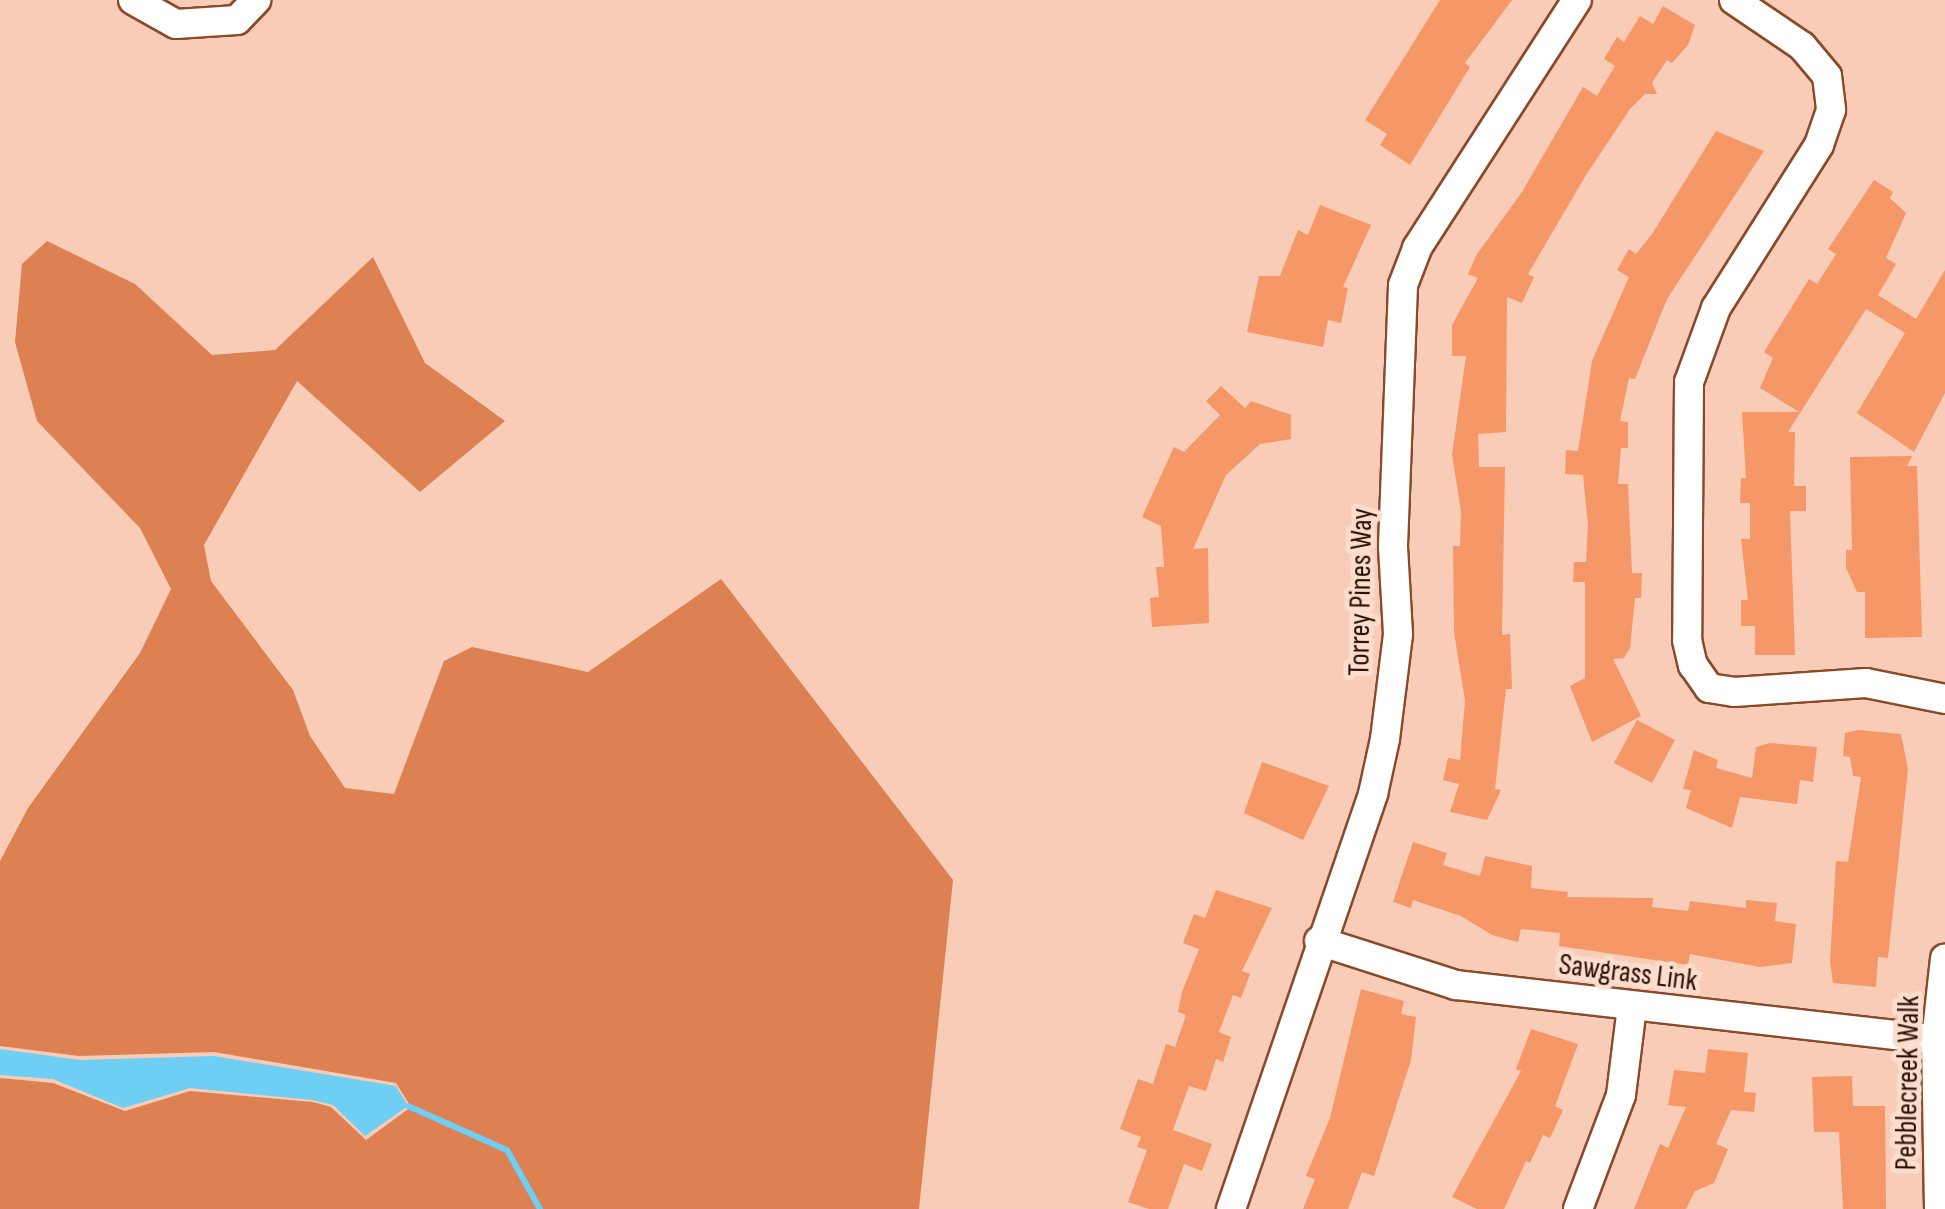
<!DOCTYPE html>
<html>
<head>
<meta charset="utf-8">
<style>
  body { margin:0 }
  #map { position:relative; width:1945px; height:1209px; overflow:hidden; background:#f8ccb7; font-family:"Sofia Sans Condensed",sans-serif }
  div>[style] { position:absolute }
  .forest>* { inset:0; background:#de8152 }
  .water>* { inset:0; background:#6ecef4 }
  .stream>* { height:6px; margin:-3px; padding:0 3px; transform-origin:3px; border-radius:3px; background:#6ecef4 }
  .building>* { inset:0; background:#f69767 }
  .roads { filter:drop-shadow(2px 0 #8a4a2a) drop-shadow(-2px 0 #8a4a2a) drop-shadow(0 2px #8a4a2a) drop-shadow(0 -2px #8a4a2a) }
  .street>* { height:28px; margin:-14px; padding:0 14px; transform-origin:14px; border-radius:14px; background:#fff }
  span { translate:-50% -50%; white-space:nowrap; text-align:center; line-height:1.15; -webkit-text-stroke:10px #fbddce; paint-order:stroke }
  .street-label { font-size:30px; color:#2a1004 }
</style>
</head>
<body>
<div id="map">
  <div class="forest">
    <div style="clip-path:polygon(47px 241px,135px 284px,212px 355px,275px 350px,373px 257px,425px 363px,505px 421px,420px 492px,297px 381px,204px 545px,211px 581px,293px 690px,310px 736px,345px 788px,394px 794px,444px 661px,472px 647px,588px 672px,721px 579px,953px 880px,919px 1209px,0 1209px,0 1078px,53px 1083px,125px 1111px,190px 1091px,313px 1102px,331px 1107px,366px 1140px,411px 1107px,396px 1083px,214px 1052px,79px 1056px,0 1046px,0 861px,28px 808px,140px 653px,171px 589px,140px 528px,37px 421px,15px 342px,22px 264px)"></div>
  </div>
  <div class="water">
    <div style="clip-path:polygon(0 1049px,80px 1060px,214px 1056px,396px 1086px,408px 1106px,365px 1136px,333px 1105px,312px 1100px,190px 1088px,123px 1108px,53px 1079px,0 1075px)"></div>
  </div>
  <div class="stream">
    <div style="left:408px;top:1106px;width:108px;rotate:24deg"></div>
    <div style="left:507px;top:1150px;width:68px;rotate:60.8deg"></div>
  </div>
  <div class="building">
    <div style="clip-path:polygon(1440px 0,1512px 0,1465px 63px,1470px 67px,1410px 165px,1380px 145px,1387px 134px,1365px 120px)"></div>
    <div style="clip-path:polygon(1663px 6px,1695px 25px,1688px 45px,1672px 63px,1667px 60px,1652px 83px,1657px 94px,1645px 94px,1630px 109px,1586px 175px,1528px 274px,1534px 277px,1522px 303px,1507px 297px,1506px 432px,1478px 434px,1479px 467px,1505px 467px,1502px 635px,1510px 634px,1512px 689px,1506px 689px,1495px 789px,1501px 790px,1487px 820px,1450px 812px,1459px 784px,1443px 780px,1448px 758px,1460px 760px,1465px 701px,1454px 632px,1453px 546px,1460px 546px,1461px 511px,1452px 455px,1466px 356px,1452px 356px,1452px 325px,1478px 278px,1468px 274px,1477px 254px,1522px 192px,1583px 87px,1597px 96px,1615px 66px,1604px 59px,1617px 37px,1624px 42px,1640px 16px,1653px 24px)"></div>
    <div style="clip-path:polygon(1716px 131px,1764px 151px,1667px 299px,1635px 379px,1629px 378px,1620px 421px,1628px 422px,1628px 448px,1621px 448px,1618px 484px,1628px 484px,1632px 573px,1642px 573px,1641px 598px,1635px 598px,1630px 648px,1624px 658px,1613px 659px,1641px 716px,1592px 742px,1570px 686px,1585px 678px,1585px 582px,1573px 582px,1574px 562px,1586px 562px,1588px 525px,1583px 475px,1565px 474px,1566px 450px,1578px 451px,1592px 361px,1629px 277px,1617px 270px,1629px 249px,1636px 254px,1652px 234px)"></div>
    <div style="clip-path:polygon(1874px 180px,1893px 192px,1890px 198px,1906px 213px,1886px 258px,1896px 264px,1878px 295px,1916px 319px,1945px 270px,1945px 393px,1914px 452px,1857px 413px,1905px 333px,1866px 309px,1788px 432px,1795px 432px,1794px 486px,1806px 486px,1806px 511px,1790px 511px,1795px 655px,1755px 655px,1755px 626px,1741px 626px,1741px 600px,1748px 600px,1741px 539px,1750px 539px,1750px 503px,1740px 503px,1741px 478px,1746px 478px,1742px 412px,1799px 412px,1760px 388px,1773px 358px,1764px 352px,1809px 279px,1817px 284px,1836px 254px,1828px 249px)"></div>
    <div style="clip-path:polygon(1320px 205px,1371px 225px,1343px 287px,1348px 288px,1341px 323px,1328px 320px,1323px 347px,1247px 332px,1259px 276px,1280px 276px,1298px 230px,1308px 235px)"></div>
    <div style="clip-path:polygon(1221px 386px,1245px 408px,1251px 401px,1291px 415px,1291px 439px,1260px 444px,1226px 475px,1193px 549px,1208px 548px,1209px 623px,1152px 627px,1150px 598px,1159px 597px,1156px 567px,1164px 567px,1161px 526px,1142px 517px,1174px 447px,1184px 452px,1220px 415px,1206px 401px)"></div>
    <div style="clip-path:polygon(1912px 456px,1907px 466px,1917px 466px,1922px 637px,1865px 638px,1865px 592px,1857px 592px,1846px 568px,1846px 550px,1852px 550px,1850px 457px)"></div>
    <div style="clip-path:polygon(1637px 720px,1675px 740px,1652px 783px,1614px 763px)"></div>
    <div style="clip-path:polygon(1858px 730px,1901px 734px,1908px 769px,1888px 958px,1878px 957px,1876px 987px,1833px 983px,1830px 961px,1836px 861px,1848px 862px,1861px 777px,1853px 776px,1850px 757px,1843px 756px,1845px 733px)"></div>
    <div style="clip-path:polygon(1770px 743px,1817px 747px,1813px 782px,1800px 780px,1797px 804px,1740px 797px,1732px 828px,1686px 808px,1691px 790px,1683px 789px,1694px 750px,1718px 760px,1716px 768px,1752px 778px,1756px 747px)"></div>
    <div style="clip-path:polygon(1262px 762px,1329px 786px,1303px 840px,1244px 813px)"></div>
    <div style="clip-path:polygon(1413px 842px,1447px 853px,1443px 865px,1480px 876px,1485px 856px,1532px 866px,1531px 888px,1568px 892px,1567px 897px,1653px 898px,1652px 907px,1688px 911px,1690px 901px,1746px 908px,1746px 900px,1777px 903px,1775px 921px,1796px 924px,1792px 963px,1760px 967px,1690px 954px,1688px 965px,1559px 946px,1560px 933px,1521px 929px,1518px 942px,1492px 935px,1461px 916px,1413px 900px,1411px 908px,1393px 902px)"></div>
    <div style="clip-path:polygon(1216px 890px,1272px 908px,1242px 971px,1250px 974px,1241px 998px,1233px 995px,1219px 1032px,1231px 1037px,1223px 1062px,1216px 1059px,1206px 1091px,1189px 1086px,1173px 1130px,1212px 1144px,1202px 1171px,1184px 1164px,1168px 1209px,1149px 1209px,1128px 1202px,1147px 1150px,1137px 1147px,1141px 1137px,1120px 1129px,1138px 1079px,1153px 1084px,1166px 1044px,1175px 1047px,1186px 1015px,1178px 1012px,1182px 992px,1199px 949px,1183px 943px,1194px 914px,1205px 918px)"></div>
    <div style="clip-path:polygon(1361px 989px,1404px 1001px,1401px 1014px,1416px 1017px,1411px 1060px,1374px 1176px,1362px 1172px,1348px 1209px,1303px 1209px,1315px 1179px,1306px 1176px,1330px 1118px)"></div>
    <div style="clip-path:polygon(1531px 1029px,1578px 1044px,1555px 1106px,1563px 1110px,1550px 1138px,1543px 1135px,1530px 1163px,1526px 1161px,1504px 1209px,1477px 1209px,1452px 1197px,1521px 1071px,1516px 1069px)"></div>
    <div style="clip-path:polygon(1708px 1049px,1748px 1053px,1744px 1092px,1756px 1093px,1754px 1112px,1731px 1110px,1716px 1144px,1728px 1149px,1714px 1183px,1695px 1191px,1686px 1209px,1634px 1209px,1660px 1144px,1668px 1148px,1686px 1107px,1668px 1105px,1674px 1070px,1705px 1073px)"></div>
    <div style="clip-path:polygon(1852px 1076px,1853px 1106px,1885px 1106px,1886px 1209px,1843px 1209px,1839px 1132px,1814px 1132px,1812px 1077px)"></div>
  </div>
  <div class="roads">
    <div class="street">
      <div style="left:133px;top:0;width:49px;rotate:29.2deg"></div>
      <div style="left:176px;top:24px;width:61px;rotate:-3.8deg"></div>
      <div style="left:237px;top:20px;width:28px;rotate:-46deg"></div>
      <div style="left:1734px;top:0;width:82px;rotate:34.1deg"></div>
      <div style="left:1802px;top:46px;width:39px;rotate:50deg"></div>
      <div style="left:1827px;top:76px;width:34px;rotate:83deg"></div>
      <div style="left:1831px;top:110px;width:37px;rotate:109deg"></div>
      <div style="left:1819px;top:145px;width:193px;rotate:122.3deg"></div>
      <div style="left:1716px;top:308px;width:79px;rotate:110deg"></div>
      <div style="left:1689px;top:382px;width:258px;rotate:90.4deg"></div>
      <div style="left:1687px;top:640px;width:26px;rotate:77deg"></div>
      <div style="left:1693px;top:665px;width:28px;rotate:55deg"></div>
      <div style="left:1709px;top:688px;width:25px;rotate:9deg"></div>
      <div style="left:1734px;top:692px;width:132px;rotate:-3.9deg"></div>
      <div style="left:1866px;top:683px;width:81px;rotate:11.4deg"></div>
      <div style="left:1319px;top:941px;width:144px;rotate:17.8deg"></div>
      <div style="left:1456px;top:985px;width:483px;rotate:6.5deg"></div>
      <div style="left:1231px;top:1209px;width:439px;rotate:-71.1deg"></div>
      <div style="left:1373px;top:794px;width:56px;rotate:-77.7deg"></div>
      <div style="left:1385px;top:739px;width:106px;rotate:-82.9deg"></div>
      <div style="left:1398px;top:634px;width:88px;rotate:-93.3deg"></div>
      <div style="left:1393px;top:546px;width:261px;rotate:-87.8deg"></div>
      <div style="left:1403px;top:285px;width:40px;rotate:-69deg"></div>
      <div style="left:1417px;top:248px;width:295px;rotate:-57.2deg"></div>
      <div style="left:1578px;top:1209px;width:122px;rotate:-69.3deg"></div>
      <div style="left:1621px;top:1095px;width:89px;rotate:-82.9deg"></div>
      <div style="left:1939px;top:1209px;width:169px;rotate:-91deg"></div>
      <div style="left:1936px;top:1040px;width:82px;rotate:-83.7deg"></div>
    </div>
  </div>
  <div class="street-label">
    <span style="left:1361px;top:592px;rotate:-89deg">Torrey Pines Way</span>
    <span style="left:1628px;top:973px;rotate:7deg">Sawgrass Link</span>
    <span style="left:1908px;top:1083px;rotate:-89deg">Pebblecreek Walk</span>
  </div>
</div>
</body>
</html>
